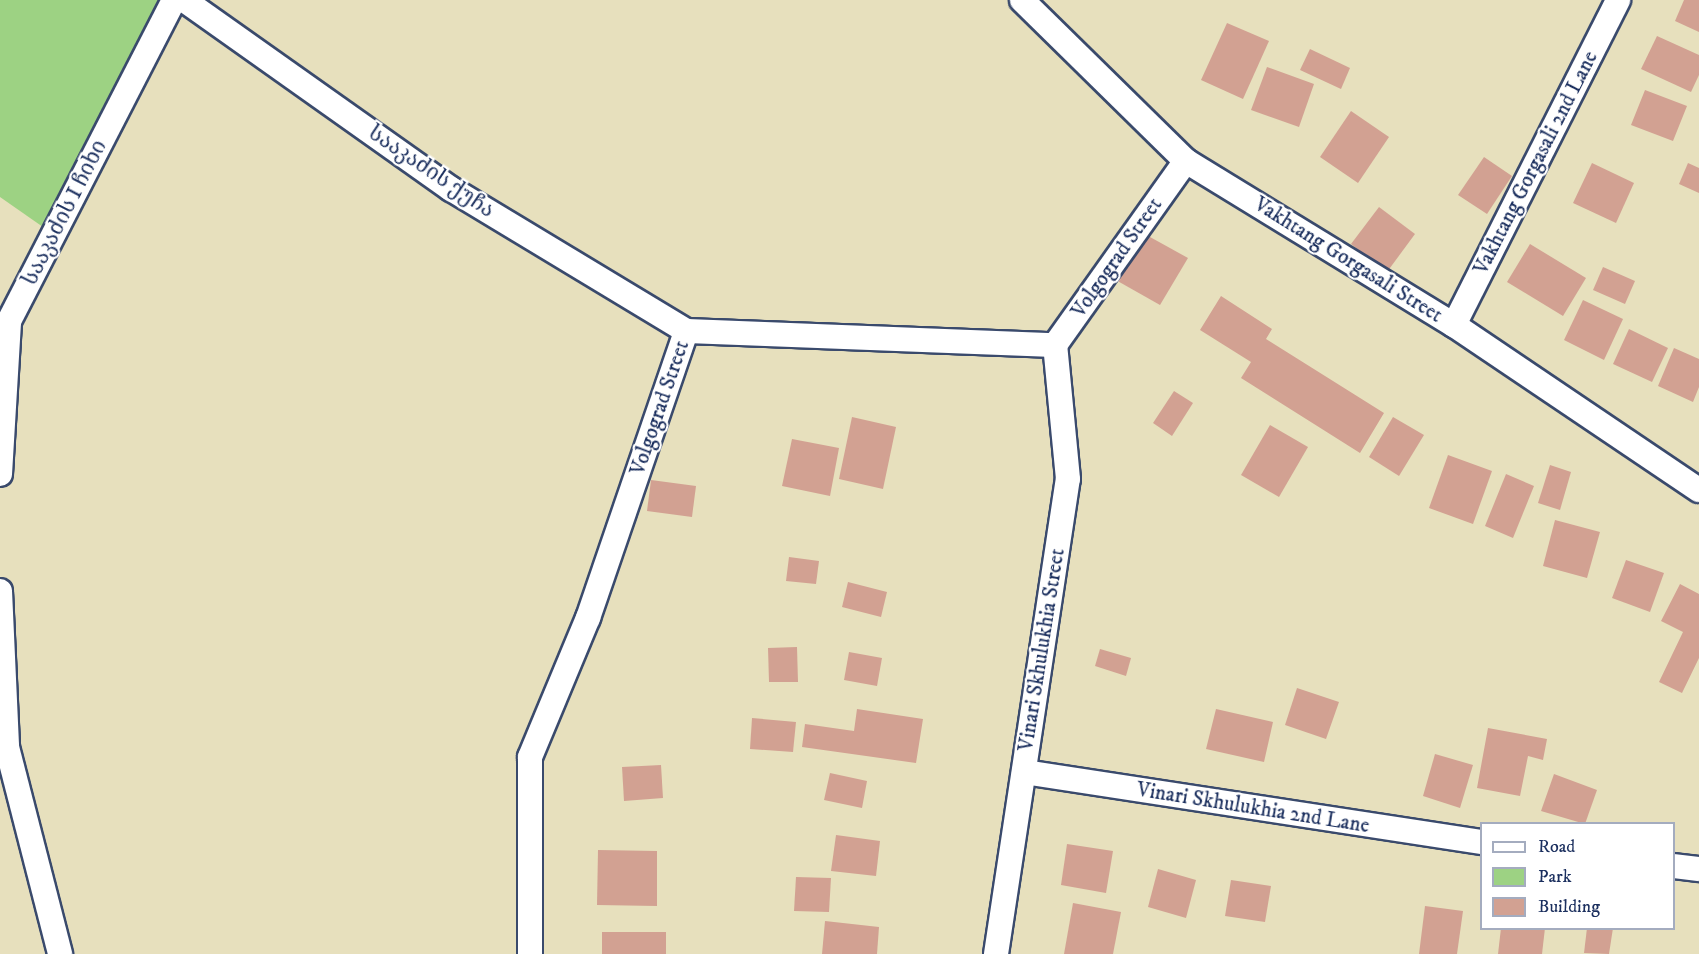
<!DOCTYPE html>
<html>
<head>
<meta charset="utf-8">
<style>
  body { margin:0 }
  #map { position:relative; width:1699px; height:954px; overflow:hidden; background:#e7e0bd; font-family:"IM FELL DW Pica","Noto Serif Georgian",serif }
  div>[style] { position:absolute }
  .green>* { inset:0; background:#9dd283 }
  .building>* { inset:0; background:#d2a192 }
  .roads { filter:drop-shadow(2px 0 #3a4a6c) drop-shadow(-2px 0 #3a4a6c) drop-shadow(0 2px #3a4a6c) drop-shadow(0 -2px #3a4a6c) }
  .street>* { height:24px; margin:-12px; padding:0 12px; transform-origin:12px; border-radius:12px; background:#fff }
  span { translate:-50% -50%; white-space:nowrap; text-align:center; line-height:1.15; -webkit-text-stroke:4.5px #fff; paint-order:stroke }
  .street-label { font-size:21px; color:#1b2f5e }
  .legend { position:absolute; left:1480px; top:822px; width:195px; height:108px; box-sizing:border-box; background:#fff; border:2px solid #a4acbf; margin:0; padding:8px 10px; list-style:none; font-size:18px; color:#1b2f5e }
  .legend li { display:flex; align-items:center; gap:12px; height:30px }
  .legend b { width:30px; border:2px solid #a4acbf }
</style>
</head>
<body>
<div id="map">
  <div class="green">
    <div style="clip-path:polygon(0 0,174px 0,53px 234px,0 197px)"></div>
  </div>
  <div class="building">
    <div style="clip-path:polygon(1684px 0,1699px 0,1699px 32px,1675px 21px)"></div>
    <div style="clip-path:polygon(1227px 23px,1269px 41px,1243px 99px,1201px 80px)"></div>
    <div style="clip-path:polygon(1657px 36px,1699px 55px,1699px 75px,1691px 92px,1641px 69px)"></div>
    <div style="clip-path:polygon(1310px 49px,1350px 68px,1341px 89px,1300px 70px)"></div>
    <div style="clip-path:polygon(1267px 67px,1314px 84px,1299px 127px,1251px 110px)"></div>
    <div style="clip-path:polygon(1645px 90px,1687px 106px,1673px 141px,1631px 125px)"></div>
    <div style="clip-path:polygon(1351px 111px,1389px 137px,1358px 183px,1320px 157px)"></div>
    <div style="clip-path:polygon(1484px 157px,1512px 176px,1487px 214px,1458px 195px)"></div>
    <div style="clip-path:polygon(1592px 163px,1634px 183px,1616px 223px,1573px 203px)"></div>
    <div style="clip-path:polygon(1688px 163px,1699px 168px,1699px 193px,1679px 184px)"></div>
    <div style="clip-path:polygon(1379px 207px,1415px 234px,1387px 272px,1351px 244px)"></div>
    <div style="clip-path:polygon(1141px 232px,1188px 258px,1160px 305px,1114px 279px)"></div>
    <div style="clip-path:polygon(1530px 244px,1586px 278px,1563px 316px,1507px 282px)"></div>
    <div style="clip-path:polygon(1603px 267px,1635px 281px,1625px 304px,1593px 290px)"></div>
    <div style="clip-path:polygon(1221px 296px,1272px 329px,1266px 339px,1384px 413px,1360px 453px,1241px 378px,1251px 362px,1200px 330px)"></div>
    <div style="clip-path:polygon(1583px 300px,1623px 319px,1604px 360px,1564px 340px)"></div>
    <div style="clip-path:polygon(1629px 329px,1668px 348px,1652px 382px,1613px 364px)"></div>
    <div style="clip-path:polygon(1674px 348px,1699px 359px,1699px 387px,1693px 402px,1658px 386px)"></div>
    <div style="clip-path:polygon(1174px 391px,1193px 403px,1172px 436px,1153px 423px)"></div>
    <div style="clip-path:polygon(852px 417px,896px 427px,883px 489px,839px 479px)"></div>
    <div style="clip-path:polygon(1393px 417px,1424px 435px,1399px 476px,1369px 457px)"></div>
    <div style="clip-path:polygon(1270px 425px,1308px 447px,1279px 497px,1241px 475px)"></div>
    <div style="clip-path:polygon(792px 439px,839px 448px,830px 496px,782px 486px)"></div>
    <div style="clip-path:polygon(1448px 455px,1492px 471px,1473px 524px,1429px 508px)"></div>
    <div style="clip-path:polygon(1550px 465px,1571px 472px,1560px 510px,1538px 503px)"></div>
    <div style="clip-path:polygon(1506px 474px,1534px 486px,1513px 538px,1485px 526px)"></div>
    <div style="clip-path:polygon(651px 480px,696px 486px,692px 517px,647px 511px)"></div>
    <div style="clip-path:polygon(1555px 520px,1600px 532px,1587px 578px,1543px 566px)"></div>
    <div style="clip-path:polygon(789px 557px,819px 561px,816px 584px,786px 581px)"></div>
    <div style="clip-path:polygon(1626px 560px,1664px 573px,1650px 612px,1612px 598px)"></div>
    <div style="clip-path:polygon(848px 582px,887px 592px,881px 617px,842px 607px)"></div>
    <div style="clip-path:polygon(1680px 584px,1699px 594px,1699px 658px,1682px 693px,1659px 682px,1683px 632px,1661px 621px)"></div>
    <div style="clip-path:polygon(797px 647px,798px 682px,769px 682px,768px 648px)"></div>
    <div style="clip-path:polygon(1100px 649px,1131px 658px,1126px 676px,1095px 666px)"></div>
    <div style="clip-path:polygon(849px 652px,882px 658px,877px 686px,844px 680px)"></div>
    <div style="clip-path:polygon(1297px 688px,1339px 702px,1326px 739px,1285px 725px)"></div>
    <div style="clip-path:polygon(857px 709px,923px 719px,916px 763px,802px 747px,805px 724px,854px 731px)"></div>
    <div style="clip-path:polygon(1216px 709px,1273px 722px,1264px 762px,1206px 749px)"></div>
    <div style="clip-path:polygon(752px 718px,796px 722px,793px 752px,750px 749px)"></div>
    <div style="clip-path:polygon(1488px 728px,1547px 739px,1543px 760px,1528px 756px,1520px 796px,1477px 788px)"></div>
    <div style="clip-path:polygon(1435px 754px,1473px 765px,1460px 808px,1423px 796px)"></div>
    <div style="clip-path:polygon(661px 765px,663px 798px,624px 801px,622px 767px)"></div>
    <div style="clip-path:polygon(830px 773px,867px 781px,862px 808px,824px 800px)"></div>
    <div style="clip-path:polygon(1554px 774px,1597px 790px,1585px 824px,1541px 811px)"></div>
    <div style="clip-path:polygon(836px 835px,880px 841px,876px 876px,831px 871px)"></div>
    <div style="clip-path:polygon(1067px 844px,1113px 851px,1106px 893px,1061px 885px)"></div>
    <div style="clip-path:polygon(598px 850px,657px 851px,657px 906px,597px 905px)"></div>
    <div style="clip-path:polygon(1158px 869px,1196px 880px,1186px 918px,1148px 907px)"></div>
    <div style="clip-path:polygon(796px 877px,831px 878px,829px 912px,794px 911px)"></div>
    <div style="clip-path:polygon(1231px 880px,1271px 886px,1265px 922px,1225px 916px)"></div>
    <div style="clip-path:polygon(1073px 903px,1121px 912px,1113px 954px,1064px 954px)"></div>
    <div style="clip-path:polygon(1425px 906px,1463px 911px,1457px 954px,1419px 954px)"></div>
    <div style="clip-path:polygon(825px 921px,879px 927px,877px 954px,822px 954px)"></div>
    <div style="clip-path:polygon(1501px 928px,1545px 928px,1542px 954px,1498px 954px)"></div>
    <div style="clip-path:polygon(1587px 928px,1613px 928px,1609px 954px,1584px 953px)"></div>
    <div style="clip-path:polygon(602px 932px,666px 932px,666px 954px,602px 954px)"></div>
  </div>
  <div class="roads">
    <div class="street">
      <div style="left:184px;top:0;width:327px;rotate:35.3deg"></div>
      <div style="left:451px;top:189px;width:275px;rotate:31.1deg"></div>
      <div style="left:1022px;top:0;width:230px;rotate:44.5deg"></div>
      <div style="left:1186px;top:161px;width:314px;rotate:31.5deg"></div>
      <div style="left:1454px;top:325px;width:295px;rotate:34deg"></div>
      <div style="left:1454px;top:325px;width:364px;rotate:-63.2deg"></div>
      <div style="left:0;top:474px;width:153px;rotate:-86.6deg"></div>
      <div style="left:9px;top:321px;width:361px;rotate:-62.8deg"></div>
      <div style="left:0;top:591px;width:156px;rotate:87.4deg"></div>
      <div style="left:7px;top:747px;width:214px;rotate:75.6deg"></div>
      <div style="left:1024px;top:772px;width:463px;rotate:8.7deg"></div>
      <div style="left:1674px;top:866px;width:25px;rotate:7deg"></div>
      <div style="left:530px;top:954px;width:197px;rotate:-90deg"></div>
      <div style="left:530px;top:757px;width:151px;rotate:-67.4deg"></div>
      <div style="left:588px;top:618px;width:303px;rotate:-71.1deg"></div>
      <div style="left:686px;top:331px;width:369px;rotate:2.2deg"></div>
      <div style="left:1055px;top:345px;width:226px;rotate:-54.6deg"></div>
      <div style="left:996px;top:954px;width:480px;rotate:-81.4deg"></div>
      <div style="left:1068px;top:479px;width:135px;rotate:-95.5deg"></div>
    </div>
  </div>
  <div class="street-label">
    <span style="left:1536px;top:163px;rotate:-63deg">Vakhtang Gorgasali 2nd Lane</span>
    <span style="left:431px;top:172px;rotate:34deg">სააკაძის ქუჩა</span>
    <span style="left:65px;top:213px;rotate:-63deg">სააკაძის I ჩიხი</span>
    <span style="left:1117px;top:258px;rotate:-55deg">Volgograd Street</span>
    <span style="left:1348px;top:260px;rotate:32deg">Vakhtang Gorgasali Street</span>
    <span style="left:660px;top:408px;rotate:-71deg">Volgograd Street</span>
    <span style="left:1042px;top:650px;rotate:-81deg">Vinari Skhulukhia Street</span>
    <span style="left:1253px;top:808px;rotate:9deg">Vinari Skhulukhia 2nd Lane</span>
  </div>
  <ul class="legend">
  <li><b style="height:8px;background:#fff"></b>Road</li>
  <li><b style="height:16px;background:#9dd283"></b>Park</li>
  <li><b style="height:16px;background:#d2a192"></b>Building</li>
  </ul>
</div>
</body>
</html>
